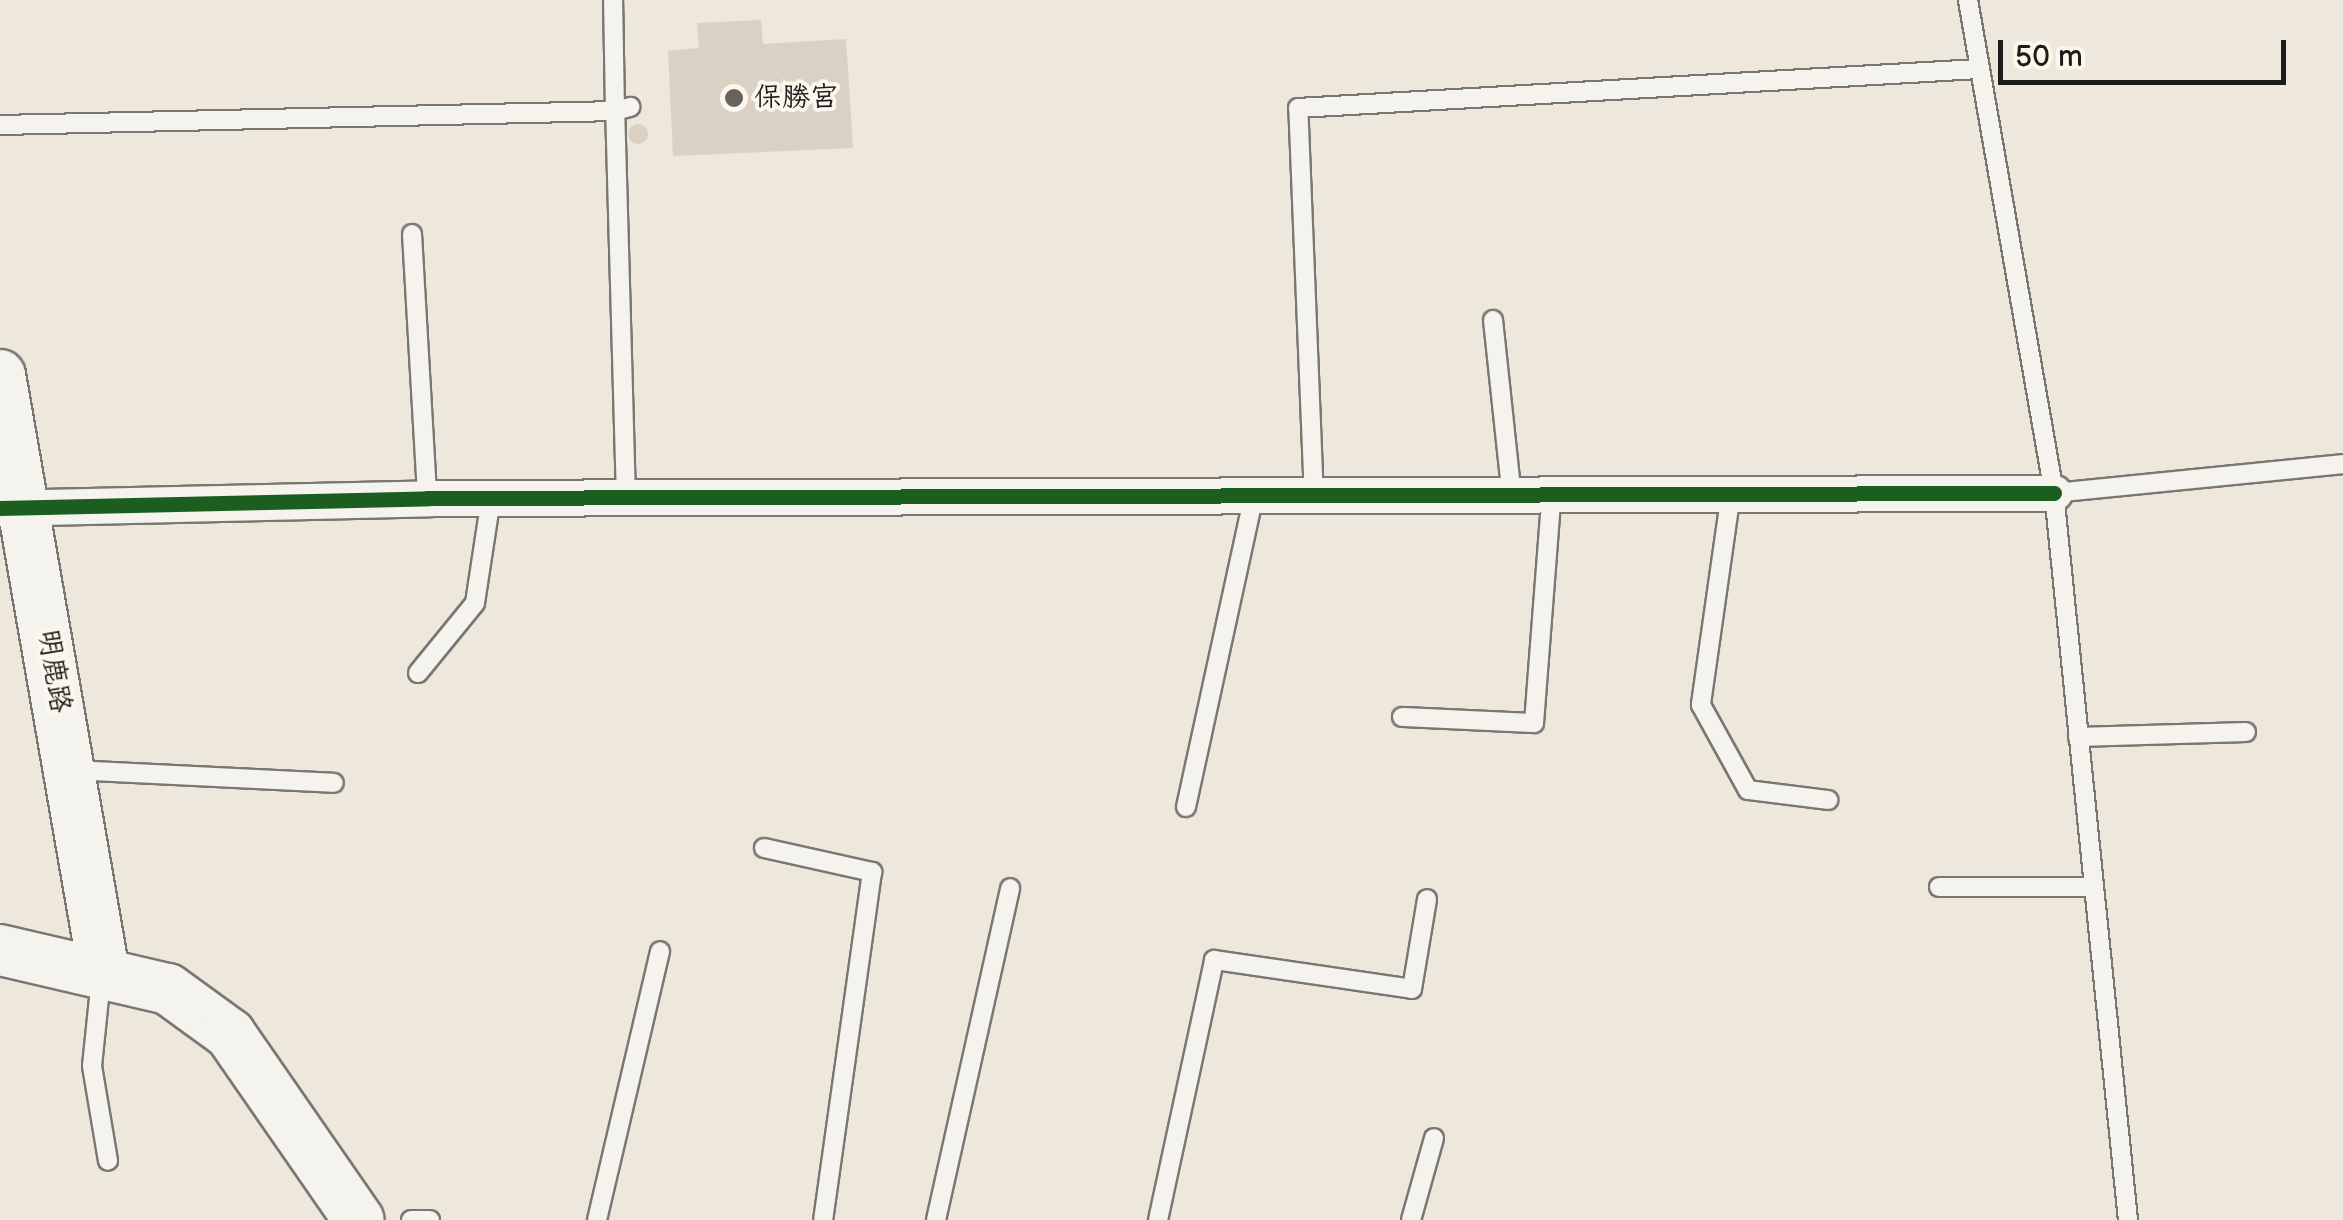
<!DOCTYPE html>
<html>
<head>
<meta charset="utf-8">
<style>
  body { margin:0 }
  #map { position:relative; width:2343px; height:1220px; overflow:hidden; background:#eee7dc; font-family:"Balsamiq Sans","LXGW WenKai TC",sans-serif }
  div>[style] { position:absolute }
  .building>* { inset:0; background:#dad0c4 }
  .round { border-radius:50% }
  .roads { filter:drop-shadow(2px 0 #7a7772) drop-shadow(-2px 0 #7a7772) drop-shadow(0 2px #7a7772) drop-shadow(0 -2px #7a7772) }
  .lane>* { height:18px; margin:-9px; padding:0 9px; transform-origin:9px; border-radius:9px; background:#f5f3ee }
  .street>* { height:35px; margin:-17.5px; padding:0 17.5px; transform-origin:17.5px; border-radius:17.5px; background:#f5f3ee }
  .secondary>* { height:50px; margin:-25px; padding:0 25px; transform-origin:25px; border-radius:25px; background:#f5f3ee }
  .cycleway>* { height:15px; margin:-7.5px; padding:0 7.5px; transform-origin:7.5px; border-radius:7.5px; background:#1b5e20 }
  .dots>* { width:28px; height:28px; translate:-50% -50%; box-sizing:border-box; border:5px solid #fbf7ec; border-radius:50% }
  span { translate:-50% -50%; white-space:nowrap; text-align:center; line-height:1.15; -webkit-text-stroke:8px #fbf7ec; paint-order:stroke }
  .poi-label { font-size:28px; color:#1c1c1c }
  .left { translate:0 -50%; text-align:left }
  .street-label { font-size:28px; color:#1c1c1c }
  .scale { position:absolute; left:1998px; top:40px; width:288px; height:45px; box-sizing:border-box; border:5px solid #1c1c1c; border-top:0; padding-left:12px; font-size:30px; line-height:35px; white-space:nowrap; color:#1c1c1c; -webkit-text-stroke:8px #fbf7ec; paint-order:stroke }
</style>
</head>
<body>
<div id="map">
  <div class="building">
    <div style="clip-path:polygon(761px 20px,763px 44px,846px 39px,853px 148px,673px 156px,668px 51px,699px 48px,697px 23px)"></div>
    <div class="round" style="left:628px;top:124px;width:20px;height:20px"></div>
  </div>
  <div class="roads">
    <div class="lane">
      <div style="left:1968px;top:0;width:500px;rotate:80.1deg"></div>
      <div style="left:2054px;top:493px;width:731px;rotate:84.19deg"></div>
      <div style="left:0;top:125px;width:615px;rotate:-1.3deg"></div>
      <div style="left:615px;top:111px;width:111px;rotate:-91deg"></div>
      <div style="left:412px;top:234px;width:264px;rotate:86.7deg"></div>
      <div style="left:1493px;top:320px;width:180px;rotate:83.9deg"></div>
      <div style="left:2054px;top:493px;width:290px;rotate:-5.7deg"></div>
      <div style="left:626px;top:499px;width:388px;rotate:-91.6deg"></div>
      <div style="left:615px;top:111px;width:16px;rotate:-15deg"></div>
      <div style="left:1314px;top:499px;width:391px;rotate:-92.3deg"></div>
      <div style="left:1298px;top:108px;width:681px;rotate:-3.28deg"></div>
      <div style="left:1730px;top:500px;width:207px;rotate:98.1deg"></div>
      <div style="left:1701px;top:705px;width:97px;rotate:61.1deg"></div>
      <div style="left:1748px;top:790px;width:81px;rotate:7.1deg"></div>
      <div style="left:418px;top:673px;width:90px;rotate:-50.8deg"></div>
      <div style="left:475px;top:603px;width:106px;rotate:-81.3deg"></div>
      <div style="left:1402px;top:717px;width:132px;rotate:2.6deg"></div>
      <div style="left:1534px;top:723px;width:224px;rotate:-85.6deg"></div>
      <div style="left:2078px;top:737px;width:168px;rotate:-1.7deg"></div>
      <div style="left:71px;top:770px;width:263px;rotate:2.8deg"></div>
      <div style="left:1186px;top:807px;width:314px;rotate:-77.7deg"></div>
      <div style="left:764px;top:848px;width:111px;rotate:12.5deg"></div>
      <div style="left:872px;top:872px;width:351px;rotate:98deg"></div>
      <div style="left:1939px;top:887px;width:154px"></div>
      <div style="left:101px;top:979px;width:87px;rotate:95.9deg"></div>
      <div style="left:92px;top:1066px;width:96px;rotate:80.4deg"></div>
      <div style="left:411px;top:1220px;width:19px"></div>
      <div style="left:597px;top:1220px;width:276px;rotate:-76.8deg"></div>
      <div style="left:936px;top:1220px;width:340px;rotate:-77.4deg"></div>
      <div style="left:1158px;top:1220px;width:266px;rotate:-77.8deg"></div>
      <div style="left:1214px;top:960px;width:200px;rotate:8.3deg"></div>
      <div style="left:1412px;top:989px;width:91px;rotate:-80.5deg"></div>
      <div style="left:1411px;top:1220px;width:85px;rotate:-74.3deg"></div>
    </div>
    <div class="street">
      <div style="left:0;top:508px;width:427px;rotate:-1.3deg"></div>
      <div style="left:427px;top:498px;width:1627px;rotate:-0.18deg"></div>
    </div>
    <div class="secondary">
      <div style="left:0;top:375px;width:601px;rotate:80.13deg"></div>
      <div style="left:0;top:950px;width:172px;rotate:13.1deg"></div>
      <div style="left:168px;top:989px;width:77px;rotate:36deg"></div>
      <div style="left:230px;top:1034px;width:226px;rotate:55.3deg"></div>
    </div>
  </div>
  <div class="cycleway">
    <div style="left:0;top:508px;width:427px;rotate:-1.3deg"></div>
    <div style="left:427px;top:498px;width:1627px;rotate:-0.18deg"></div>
  </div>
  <div class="dots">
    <div style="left:734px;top:98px;background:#66635f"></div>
  </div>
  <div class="poi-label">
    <span class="left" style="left:754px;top:98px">保勝宮</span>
  </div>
  <div class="street-label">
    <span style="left:54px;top:671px;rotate:81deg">明鹿路</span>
  </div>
  <div class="scale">50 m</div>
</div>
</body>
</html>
